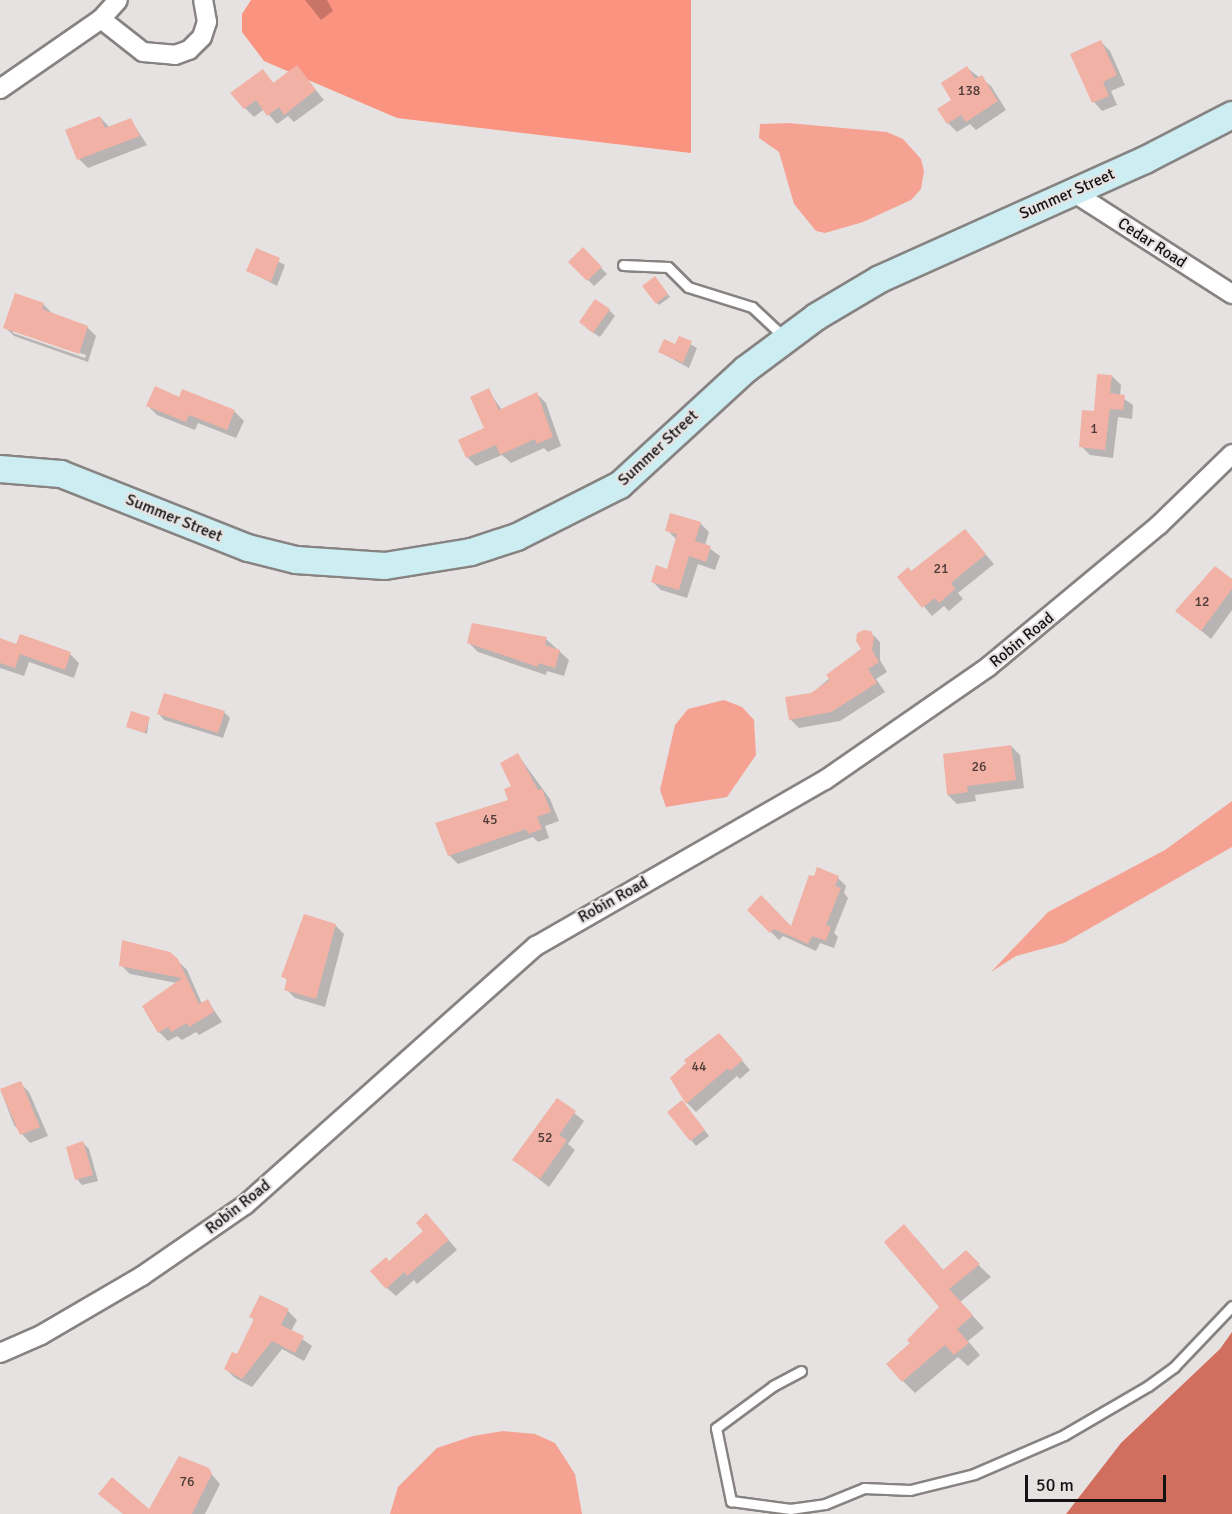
<!DOCTYPE html>
<html>
<head>
<meta charset="utf-8">
<style>
  body { margin:0 }
  #map { position:relative; width:1232px; height:1514px; overflow:hidden; background:#e6e2e1; font-family:Signika,sans-serif }
  div>[style] { position:absolute }
  .green>* { inset:0; background:#f5a293 }
  .forest>* { inset:0; background:#fb9381 }
  .water>* { inset:0; background:#d26e5d }
  .shadow>* { inset:0; background:#0003 }
  .building>* { inset:0; background:#f1b1a5 }
  .roads { filter:drop-shadow(2px 0 #878382) drop-shadow(-2px 0 #878382) drop-shadow(0 2px #878382) drop-shadow(0 -2px #878382) }
  .lane>* { height:9px; margin:-4.5px; padding:0 4.5px; transform-origin:4.5px; border-radius:4.5px; background:#fff }
  .street>* { height:18px; margin:-9px; padding:0 9px; transform-origin:9px; border-radius:9px; background:#fff }
  .secondary>* { height:26px; margin:-13px; padding:0 13px; transform-origin:13px; border-radius:13px; background:#cceef2 }
  span { translate:-50% -50%; white-space:nowrap; text-align:center; line-height:1.15; -webkit-text-stroke:4.5px #e6e2e1; paint-order:stroke }
  .number-label { font-size:14px; color:#4b3a38 }
  .number-label span { -webkit-text-stroke-width:0 }
  .street-label { font-size:16px; color:#141313 }
  .scale { position:absolute; left:1025px; top:1475px; width:141px; height:27px; box-sizing:border-box; border:3px solid #141313; border-top:0; padding-left:8px; font-size:18px; line-height:21px; white-space:nowrap; color:#141313; -webkit-text-stroke:4px #e6e2e1; paint-order:stroke }
</style>
</head>
<body>
<div id="map">
  <div class="green">
    <div style="clip-path:polygon(788px 123px,887px 132px,903px 139px,921px 159px,924px 171px,921px 189px,911px 200px,863px 222px,825px 233px,816px 231px,794px 204px,779px 152px,759px 138px,760px 124px)"></div>
    <div style="clip-path:polygon(724px 700px,742px 707px,754px 720px,756px 755px,727px 797px,666px 807px,660px 790px,675px 725px,688px 709px)"></div>
    <div style="clip-path:polygon(1232px 801px,1232px 847px,1064px 943px,1016px 956px,991px 972px,1048px 912px,1165px 850px)"></div>
    <div style="clip-path:polygon(503px 1431px,535px 1434px,555px 1443px,575px 1474px,582px 1514px,390px 1514px,398px 1487px,437px 1448px,473px 1436px)"></div>
  </div>
  <div class="forest">
    <div style="clip-path:polygon(251px 0,691px 0,691px 153px,397px 118px,264px 61px,242px 32px,242px 14px)"></div>
  </div>
  <div class="water">
    <div style="clip-path:polygon(1232px 1332px,1232px 1514px,1066px 1514px,1121px 1443px,1220px 1349px)"></div>
  </div>
  <div class="shadow">
    <div style="clip-path:polygon(305px 0,327px 0,333px 11px,321px 20px)"></div>
    <div style="clip-path:polygon(1101px 42px,1110px 51px,1125px 85px,1111px 91px,1117px 105px,1102px 111px,1094px 102px)"></div>
    <div style="clip-path:polygon(297px 67px,324px 100px,294px 122px,288px 116px,277px 124px,264px 109px,254px 117px,245px 108px,263px 71px,274px 84px)"></div>
    <div style="clip-path:polygon(967px 68px,991px 86px,1006px 110px,976px 130px,970px 124px,957px 132px,948px 123px)"></div>
    <div style="clip-path:polygon(100px 117px,110px 128px,131px 120px,147px 145px,88px 168px,79px 159px,67px 130px)"></div>
    <div style="clip-path:polygon(583px 249px,607px 274px,594px 286px,570px 262px)"></div>
    <div style="clip-path:polygon(256px 250px,285px 265px,277px 286px,248px 271px)"></div>
    <div style="clip-path:polygon(657px 280px,670px 297px,659px 305px,657px 303px)"></div>
    <div style="clip-path:polygon(evenodd,43px 304px,52px 313px,87px 327px,96px 336px,88px 362px,14px 336px,5px 327px,43px 304px,13px 330px,86px 355px,85px 358px,13px 333px,13px 330px)"></div>
    <div style="clip-path:polygon(609px 310px,615px 316px,600px 337px,586px 328px)"></div>
    <div style="clip-path:polygon(680px 338px,697px 348px,689px 368px,660px 352px,676px 345px)"></div>
    <div style="clip-path:polygon(1112px 376px,1121px 385px,1120px 396px,1133px 405px,1132px 419px,1118px 417px,1113px 458px,1090px 455px,1081px 446px)"></div>
    <div style="clip-path:polygon(183px 390px,235px 412px,244px 421px,236px 438px,198px 423px,195px 430px,157px 415px,148px 406px,179px 399px)"></div>
    <div style="clip-path:polygon(488px 390px,502px 410px,537px 394px,546px 403px,561px 446px,548px 452px,544px 448px,511px 463px,502px 455px,476px 466px,467px 457px,486px 429px)"></div>
    <div style="clip-path:polygon(700px 523px,709px 532px,705px 545px,720px 556px,715px 570px,698px 564px,687px 598px,661px 590px,652px 581px,668px 571px,676px 539px,667px 530px)"></div>
    <div style="clip-path:polygon(965px 531px,994px 564px,958px 593px,963px 599px,949px 611px,944px 606px,932px 616px,899px 577px,912px 573px)"></div>
    <div style="clip-path:polygon(1232px 581px,1232px 610px,1211px 639px,1178px 611px)"></div>
    <div style="clip-path:polygon(871px 633px,880px 642px,880px 660px,887px 672px,876px 679px,885px 692px,840px 721px,799px 728px,790px 719px,811px 694px,863px 650px)"></div>
    <div style="clip-path:polygon(546px 639px,569px 660px,564px 676px,547px 671px,546px 675px,478px 652px,469px 643px)"></div>
    <div style="clip-path:polygon(0 642px,70px 654px,79px 663px,74px 678px,29px 662px,24px 676px,0 668px)"></div>
    <div style="clip-path:polygon(224px 712px,230px 718px,223px 738px,164px 720px,159px 714px)"></div>
    <div style="clip-path:polygon(149px 718px,147px 734px,128px 727px)"></div>
    <div style="clip-path:polygon(1011px 746px,1020px 755px,1024px 788px,975px 795px,976px 801px,957px 804px,948px 795px)"></div>
    <div style="clip-path:polygon(518px 755px,550px 799px,559px 821px,545px 826px,549px 838px,538px 842px,533px 837px,458px 864px,449px 855px,510px 801px)"></div>
    <div style="clip-path:polygon(838px 878px,846px 886px,844px 893px,848px 898px,834px 933px,838px 937px,834px 948px,820px 943px,816px 951px,783px 936px,779px 940px,749px 910px,792px 928px)"></div>
    <div style="clip-path:polygon(335px 925px,344px 934px,325px 1007px,295px 998px,286px 989px,288px 981px,283px 976px)"></div>
    <div style="clip-path:polygon(177px 960px,187px 970px,202px 1004px,208px 1001px,222px 1022px,199px 1035px,196px 1032px,182px 1040px,177px 1036px,168px 1041px,159px 1032px,177px 983px,130px 974px,121px 965px)"></div>
    <div style="clip-path:polygon(728px 1044px,750px 1070px,740px 1079px,737px 1076px,696px 1112px,687px 1103px)"></div>
    <div style="clip-path:polygon(20px 1083px,29px 1092px,48px 1136px,30px 1143px,14px 1125px,1px 1091px)"></div>
    <div style="clip-path:polygon(558px 1100px,584px 1121px,568px 1144px,575px 1150px,549px 1187px,514px 1160px)"></div>
    <div style="clip-path:polygon(687px 1108px,709px 1136px,696px 1146px,691px 1140px)"></div>
    <div style="clip-path:polygon(83px 1143px,89px 1149px,98px 1181px,82px 1185px,77px 1179px)"></div>
    <div style="clip-path:polygon(435px 1224px,457px 1250px,417px 1284px,414px 1280px,396px 1296px,387px 1288px,389px 1263px)"></div>
    <div style="clip-path:polygon(916px 1238px,944px 1271px,965px 1252px,991px 1277px,960px 1302px,984px 1328px,968px 1341px,980px 1355px,968px 1366px,958px 1357px,915px 1393px,903px 1381px,912px 1343px,941px 1307px)"></div>
    <div style="clip-path:polygon(288px 1311px,297px 1320px,291px 1331px,312px 1346px,304px 1361px,282px 1349px,252px 1387px,235px 1378px,226px 1369px,237px 1356px,255px 1321px,251px 1316px)"></div>
    <div style="clip-path:polygon(208px 1470px,220px 1484px,205px 1514px,123px 1514px,150px 1511px)"></div>
  </div>
  <div class="building">
    <div style="clip-path:polygon(1101px 40px,1117px 75px,1103px 82px,1109px 96px,1092px 103px,1070px 54px)"></div>
    <div style="clip-path:polygon(297px 65px,316px 90px,284px 115px,279px 107px,267px 116px,256px 100px,244px 109px,230px 93px,263px 69px,273px 83px)"></div>
    <div style="clip-path:polygon(967px 66px,975px 79px,982px 75px,998px 101px,966px 122px,961px 115px,947px 124px,937px 109px,951px 100px,941px 83px)"></div>
    <div style="clip-path:polygon(100px 116px,105px 128px,131px 118px,140px 136px,77px 160px,65px 130px)"></div>
    <div style="clip-path:polygon(583px 247px,602px 267px,587px 281px,568px 262px)"></div>
    <div style="clip-path:polygon(256px 248px,280px 258px,271px 282px,246px 271px)"></div>
    <div style="clip-path:polygon(655px 276px,668px 294px,656px 304px,642px 286px)"></div>
    <div style="clip-path:polygon(15px 293px,44px 303px,42px 309px,88px 326px,79px 354px,3px 328px)"></div>
    <div style="clip-path:polygon(595px 299px,610px 309px,593px 333px,579px 322px)"></div>
    <div style="clip-path:polygon(679px 336px,692px 341px,683px 363px,658px 352px,664px 339px,675px 344px)"></div>
    <div style="clip-path:polygon(1097px 374px,1112px 375px,1110px 393px,1125px 395px,1123px 410px,1110px 409px,1105px 450px,1079px 447px,1082px 410px,1094px 411px)"></div>
    <div style="clip-path:polygon(155px 386px,179px 397px,182px 389px,235px 410px,227px 430px,189px 415px,186px 422px,146px 406px)"></div>
    <div style="clip-path:polygon(489px 388px,499px 410px,537px 392px,553px 437px,537px 444px,535px 439px,500px 455px,496px 445px,466px 458px,458px 440px,484px 428px,470px 397px)"></div>
    <div style="clip-path:polygon(670px 513px,701px 522px,695px 541px,711px 546px,706px 562px,689px 556px,679px 590px,651px 582px,656px 565px,667px 569px,677px 534px,665px 531px)"></div>
    <div style="clip-path:polygon(965px 529px,986px 554px,951px 583px,955px 589px,939px 603px,935px 598px,922px 608px,897px 577px,908px 567px,911px 571px)"></div>
    <div style="clip-path:polygon(1215px 566px,1232px 579px,1232px 589px,1201px 631px,1175px 611px)"></div>
    <div style="clip-path:polygon(472px 623px,547px 637px,545px 645px,560px 650px,555px 668px,538px 663px,538px 667px,467px 643px)"></div>
    <div style="clip-path:polygon(864px 630px,871px 631px,874px 638px,872px 650px,879px 662px,868px 669px,877px 683px,831px 712px,789px 720px,785px 697px,811px 693px,830px 680px,826px 675px,861px 649px,856px 641px,857px 633px)"></div>
    <div style="clip-path:polygon(20px 634px,71px 652px,65px 670px,20px 654px,15px 668px,0 663px,0 638px,16px 644px)"></div>
    <div style="clip-path:polygon(164px 693px,225px 711px,218px 733px,157px 714px)"></div>
    <div style="clip-path:polygon(131px 711px,150px 717px,145px 733px,126px 727px)"></div>
    <div style="clip-path:polygon(1011px 745px,1016px 780px,967px 786px,968px 792px,947px 795px,943px 754px)"></div>
    <div style="clip-path:polygon(518px 753px,538px 790px,542px 789px,551px 812px,537px 817px,542px 829px,528px 834px,526px 829px,448px 856px,435px 823px,508px 800px,504px 789px,511px 786px,500px 763px)"></div>
    <div style="clip-path:polygon(817px 867px,839px 876px,835px 886px,841px 888px,826px 925px,831px 927px,826px 941px,812px 936px,808px 944px,774px 929px,770px 933px,747px 910px,761px 895px,791px 926px,809px 875px,814px 876px)"></div>
    <div style="clip-path:polygon(304px 914px,336px 924px,316px 999px,284px 990px,287px 979px,281px 977px)"></div>
    <div style="clip-path:polygon(122px 940px,170px 952px,178px 959px,199px 1004px,208px 999px,214px 1012px,189px 1027px,187px 1023px,171px 1032px,168px 1027px,158px 1033px,142px 1006px,182px 978px,119px 966px)"></div>
    <div style="clip-path:polygon(719px 1033px,743px 1060px,730px 1071px,728px 1068px,686px 1104px,670px 1078px,686px 1063px,684px 1060px)"></div>
    <div style="clip-path:polygon(21px 1081px,40px 1127px,20px 1135px,0 1089px)"></div>
    <div style="clip-path:polygon(557px 1098px,576px 1111px,559px 1135px,567px 1140px,540px 1179px,512px 1160px)"></div>
    <div style="clip-path:polygon(682px 1100px,705px 1130px,690px 1141px,667px 1112px)"></div>
    <div style="clip-path:polygon(83px 1141px,93px 1175px,75px 1180px,66px 1147px)"></div>
    <div style="clip-path:polygon(426px 1213px,449px 1240px,407px 1276px,404px 1272px,386px 1289px,370px 1271px,386px 1257px,389px 1261px,423px 1231px,416px 1223px)"></div>
    <div style="clip-path:polygon(904px 1224px,943px 1270px,966px 1250px,980px 1264px,949px 1289px,973px 1315px,957px 1329px,969px 1343px,954px 1355px,945px 1345px,902px 1382px,886px 1364px,910px 1343px,907px 1340px,939px 1307px,884px 1242px)"></div>
    <div style="clip-path:polygon(260px 1295px,289px 1309px,281px 1325px,304px 1336px,295px 1353px,272px 1341px,242px 1379px,224px 1369px,232px 1352px,237px 1354px,254px 1319px,249px 1317px)"></div>
    <div style="clip-path:polygon(179px 1456px,209px 1468px,212px 1474px,192px 1514px,123px 1514px,98px 1494px,112px 1477px,149px 1509px)"></div>
  </div>
  <div class="roads">
    <div class="lane">
      <div style="left:623px;top:265px;width:45px;rotate:2.5deg"></div>
      <div style="left:668px;top:267px;width:28px;rotate:45deg"></div>
      <div style="left:688px;top:287px;width:67px;rotate:17.4deg"></div>
      <div style="left:752px;top:307px;width:45px;rotate:43.2deg"></div>
      <div style="left:801px;top:1371px;width:32px;rotate:152deg"></div>
      <div style="left:773px;top:1386px;width:71px;rotate:143.6deg"></div>
      <div style="left:716px;top:1428px;width:75px;rotate:78.4deg"></div>
      <div style="left:731px;top:1501px;width:60px;rotate:7.7deg"></div>
      <div style="left:790px;top:1509px;width:35px;rotate:-8deg"></div>
      <div style="left:825px;top:1504px;width:42px;rotate:-22.3deg"></div>
      <div style="left:864px;top:1488px;width:46px;rotate:2.5deg"></div>
      <div style="left:910px;top:1490px;width:66px;rotate:-14deg"></div>
      <div style="left:974px;top:1474px;width:98px;rotate:-23.4deg"></div>
      <div style="left:1064px;top:1435px;width:97px;rotate:-30.3deg"></div>
      <div style="left:1148px;top:1386px;width:32px;rotate:-36deg"></div>
      <div style="left:1174px;top:1367px;width:84px;rotate:-46.4deg"></div>
    </div>
    <div class="street">
      <div style="left:101px;top:19px;width:53px;rotate:38.2deg"></div>
      <div style="left:143px;top:52px;width:32px;rotate:5deg"></div>
      <div style="left:175px;top:55px;width:15px;rotate:-20deg"></div>
      <div style="left:189px;top:50px;width:18px;rotate:-45deg"></div>
      <div style="left:202px;top:37px;width:16px;rotate:-72deg"></div>
      <div style="left:207px;top:22px;width:22px;rotate:-100deg"></div>
      <div style="left:0;top:89px;width:123px;rotate:-34.7deg"></div>
      <div style="left:101px;top:19px;width:25px;rotate:-48deg"></div>
      <div style="left:1073px;top:192px;width:189px;rotate:32.7deg"></div>
      <div style="left:0;top:1353px;width:45px;rotate:-23.7deg"></div>
      <div style="left:41px;top:1335px;width:117px;rotate:-30.3deg"></div>
      <div style="left:142px;top:1276px;width:125px;rotate:-34.6deg"></div>
      <div style="left:245px;top:1205px;width:390px;rotate:-41.7deg"></div>
      <div style="left:536px;top:946px;width:333px;rotate:-29.9deg"></div>
      <div style="left:825px;top:780px;width:198px;rotate:-34.7deg"></div>
      <div style="left:988px;top:667px;width:222px;rotate:-39.7deg"></div>
      <div style="left:1159px;top:525px;width:102px;rotate:-44.2deg"></div>
    </div>
    <div class="secondary">
      <div style="left:0;top:469px;width:61px;rotate:4.7deg"></div>
      <div style="left:61px;top:474px;width:201px;rotate:21.6deg"></div>
      <div style="left:248px;top:548px;width:49px;rotate:14deg"></div>
      <div style="left:296px;top:560px;width:89px;rotate:3.9deg"></div>
      <div style="left:385px;top:566px;width:87px;rotate:-9.2deg"></div>
      <div style="left:471px;top:552px;width:48px;rotate:-18.1deg"></div>
      <div style="left:517px;top:537px;width:115px;rotate:-26.8deg"></div>
      <div style="left:620px;top:485px;width:170px;rotate:-42.6deg"></div>
      <div style="left:745px;top:370px;width:89px;rotate:-36.7deg"></div>
      <div style="left:816px;top:317px;width:74px;rotate:-30.7deg"></div>
      <div style="left:880px;top:279px;width:290px;rotate:-24.2deg"></div>
      <div style="left:1145px;top:160px;width:98px;rotate:-27.3deg"></div>
    </div>
  </div>
  <div class="number-label">
    <span style="left:969px;top:91px">138</span>
    <span style="left:1094px;top:429px">1</span>
    <span style="left:941px;top:569px">21</span>
    <span style="left:1202px;top:602px">12</span>
    <span style="left:979px;top:767px">26</span>
    <span style="left:490px;top:820px">45</span>
    <span style="left:699px;top:1067px">44</span>
    <span style="left:545px;top:1138px">52</span>
    <span style="left:187px;top:1482px">76</span>
  </div>
  <div class="street-label">
    <span style="left:1067px;top:194px;rotate:-24deg">Summer Street</span>
    <span style="left:1152px;top:243px;rotate:33deg">Cedar Road</span>
    <span style="left:658px;top:448px;rotate:-43deg">Summer Street</span>
    <span style="left:174px;top:518px;rotate:22deg">Summer Street</span>
    <span style="left:1022px;top:640px;rotate:-39deg">Robin Road</span>
    <span style="left:613px;top:900px;rotate:-29deg">Robin Road</span>
    <span style="left:238px;top:1207px;rotate:-38deg">Robin Road</span>
  </div>
  <div class="scale">50 m</div>
</div>
</body>
</html>
